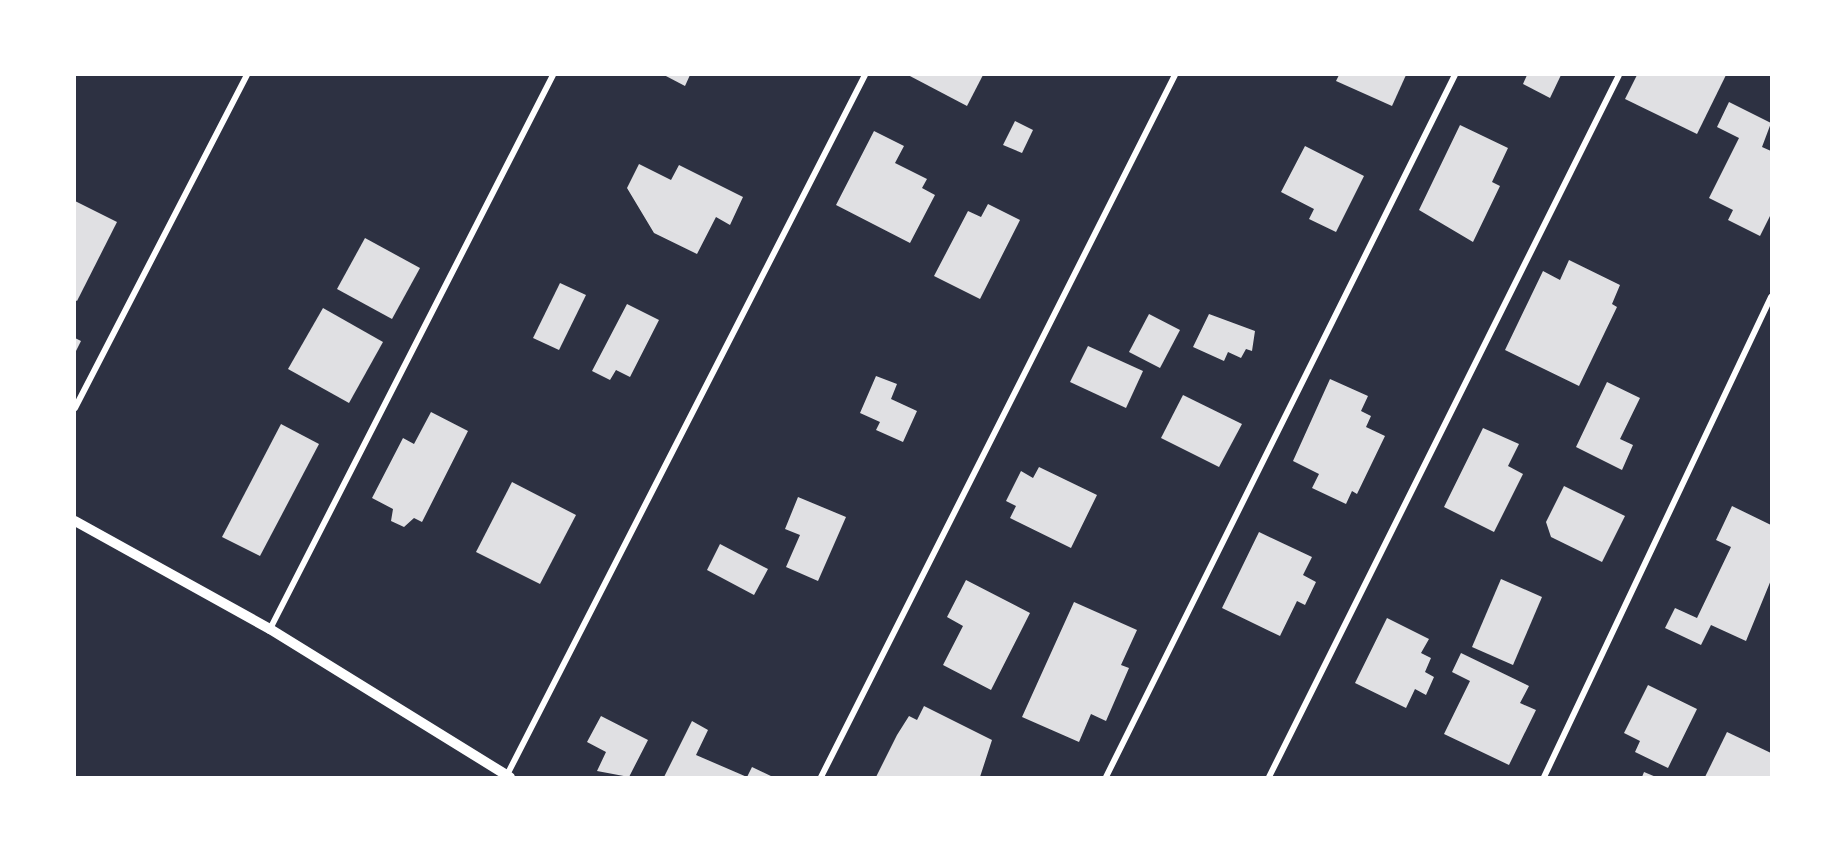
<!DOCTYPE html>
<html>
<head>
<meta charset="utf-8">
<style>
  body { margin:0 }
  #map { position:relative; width:1846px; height:852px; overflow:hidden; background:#2d3142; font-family:Quicksand,sans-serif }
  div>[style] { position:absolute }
  .building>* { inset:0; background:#e0e0e3 }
  .minor>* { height:6px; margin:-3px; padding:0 3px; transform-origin:3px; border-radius:3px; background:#fff }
  .tertiary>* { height:10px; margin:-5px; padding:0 5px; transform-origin:5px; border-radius:5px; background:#fff }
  span { translate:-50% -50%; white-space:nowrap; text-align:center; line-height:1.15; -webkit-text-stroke:4.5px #fff; paint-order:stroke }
  .frame { position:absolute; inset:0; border:76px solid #fff; pointer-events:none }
</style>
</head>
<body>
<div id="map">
  <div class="building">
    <div style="clip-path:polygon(664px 75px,690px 75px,685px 86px)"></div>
    <div style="clip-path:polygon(908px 75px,983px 75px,967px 106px)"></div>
    <div style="clip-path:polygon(1339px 75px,1406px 75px,1392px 106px,1336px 81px)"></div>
    <div style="clip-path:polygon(1527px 75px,1561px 75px,1550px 98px,1523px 84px)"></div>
    <div style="clip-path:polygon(1637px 75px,1726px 75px,1697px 134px,1625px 99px)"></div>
    <div style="clip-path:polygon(1729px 102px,1771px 123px,1762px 147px,1771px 151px,1771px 214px,1760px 236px,1728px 220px,1733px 210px,1709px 198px,1739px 138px,1717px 127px)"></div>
    <div style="clip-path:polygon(1015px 121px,1033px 130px,1022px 153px,1003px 145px)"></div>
    <div style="clip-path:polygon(1460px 125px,1508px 148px,1492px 182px,1500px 186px,1473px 242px,1419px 210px)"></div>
    <div style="clip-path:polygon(874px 131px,904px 146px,895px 163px,927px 179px,922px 188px,935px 195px,910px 243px,836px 205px)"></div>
    <div style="clip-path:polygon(1305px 146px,1364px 176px,1336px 232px,1309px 219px,1314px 209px,1281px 192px)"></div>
    <div style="clip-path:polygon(639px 164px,671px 180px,679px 165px,743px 197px,730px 225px,716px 217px,697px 254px,654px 233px,627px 188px)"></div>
    <div style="clip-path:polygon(75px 201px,117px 222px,77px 301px,75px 300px)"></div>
    <div style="clip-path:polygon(988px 204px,1020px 220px,980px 299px,934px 276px,968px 211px,981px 217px)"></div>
    <div style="clip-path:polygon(365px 238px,420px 268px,392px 319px,337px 289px)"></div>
    <div style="clip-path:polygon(1569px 260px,1620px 285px,1612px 304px,1617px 307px,1579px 386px,1505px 350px,1543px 271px,1560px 280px)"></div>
    <div style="clip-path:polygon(560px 283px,586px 295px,559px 350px,533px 338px)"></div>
    <div style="clip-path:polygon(627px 304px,659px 320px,630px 377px,616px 370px,610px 380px,592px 371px)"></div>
    <div style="clip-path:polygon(323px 308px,383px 342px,349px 403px,288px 369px)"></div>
    <div style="clip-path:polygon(1149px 314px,1180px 330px,1160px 368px,1129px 352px)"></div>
    <div style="clip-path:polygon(1209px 314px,1255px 331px,1252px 351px,1246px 349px,1241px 358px,1228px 352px,1224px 361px,1193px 347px)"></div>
    <div style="clip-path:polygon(75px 338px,81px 341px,75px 353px)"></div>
    <div style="clip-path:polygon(1088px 346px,1143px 371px,1126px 408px,1070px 382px)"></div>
    <div style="clip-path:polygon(876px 376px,897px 384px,891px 399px,917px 411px,903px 442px,876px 430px,880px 422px,860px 413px)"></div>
    <div style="clip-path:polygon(1330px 379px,1368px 396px,1361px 411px,1371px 416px,1366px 427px,1385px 436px,1357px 494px,1352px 491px,1346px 504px,1312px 488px,1319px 474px,1293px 461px)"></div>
    <div style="clip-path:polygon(1607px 382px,1640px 398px,1620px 439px,1633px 445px,1622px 470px,1576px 447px)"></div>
    <div style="clip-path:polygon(1183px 395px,1242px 424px,1219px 467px,1161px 438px)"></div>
    <div style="clip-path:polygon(431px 412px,468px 431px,422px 522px,414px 518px,404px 527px,391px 521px,393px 509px,372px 498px,403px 438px,414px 444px)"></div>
    <div style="clip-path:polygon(281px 424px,319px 444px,260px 556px,222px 537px)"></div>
    <div style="clip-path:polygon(1483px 428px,1519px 444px,1508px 466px,1523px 474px,1494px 532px,1444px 507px)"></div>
    <div style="clip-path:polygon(1039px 467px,1097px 495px,1071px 548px,1010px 518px,1016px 506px,1006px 501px,1021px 471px,1033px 478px)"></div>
    <div style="clip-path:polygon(512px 482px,576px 515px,540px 584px,476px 552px)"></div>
    <div style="clip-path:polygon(1564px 486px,1625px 516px,1602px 562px,1551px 537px,1546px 522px)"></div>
    <div style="clip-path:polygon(798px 497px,846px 517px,818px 581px,786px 567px,800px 535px,785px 529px)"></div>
    <div style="clip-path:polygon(1732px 506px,1771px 525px,1771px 580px,1746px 641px,1711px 625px,1701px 645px,1665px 628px,1675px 608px,1697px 618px,1731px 547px,1716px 540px)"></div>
    <div style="clip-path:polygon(1259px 532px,1312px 557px,1303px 575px,1316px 582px,1305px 605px,1297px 601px,1280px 636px,1222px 608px)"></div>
    <div style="clip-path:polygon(720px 544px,768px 569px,754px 595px,707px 570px)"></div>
    <div style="clip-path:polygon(1501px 579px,1542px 597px,1513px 665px,1472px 647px)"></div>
    <div style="clip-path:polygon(966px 580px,1030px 613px,991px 690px,943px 665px,963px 626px,947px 617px)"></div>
    <div style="clip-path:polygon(1074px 602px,1137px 630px,1121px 665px,1129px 668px,1106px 721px,1091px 714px,1079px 742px,1022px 717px)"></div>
    <div style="clip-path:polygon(1387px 618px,1429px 639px,1421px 653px,1431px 658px,1425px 672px,1434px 677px,1426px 695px,1415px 689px,1406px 708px,1355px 683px)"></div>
    <div style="clip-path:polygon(1461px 653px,1529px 686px,1520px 703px,1536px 710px,1509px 765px,1444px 734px,1470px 681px,1452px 672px)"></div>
    <div style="clip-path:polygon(1648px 685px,1697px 709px,1668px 768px,1635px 752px,1640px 741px,1624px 733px)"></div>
    <div style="clip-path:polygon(924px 706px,992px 740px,980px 777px,876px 777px,897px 735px,909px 716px,917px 720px)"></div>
    <div style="clip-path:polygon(601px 716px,648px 740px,629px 777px,597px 771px,606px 752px,587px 742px)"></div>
    <div style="clip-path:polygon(692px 721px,708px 730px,696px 755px,747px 777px,752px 767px,773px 777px,664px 777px)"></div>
    <div style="clip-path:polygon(1727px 732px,1771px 753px,1771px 777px,1705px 777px)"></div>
    <div style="clip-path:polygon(1644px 772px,1656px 777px,1642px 777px)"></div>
  </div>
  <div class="minor">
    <div style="left:75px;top:408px;width:375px;rotate:-62.7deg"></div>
    <div style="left:270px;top:629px;width:622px;rotate:-62.94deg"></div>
    <div style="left:507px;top:775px;width:786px;rotate:-62.91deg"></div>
    <div style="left:821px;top:777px;width:786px;rotate:-63.24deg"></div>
    <div style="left:1106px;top:777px;width:784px;rotate:-63.57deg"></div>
    <div style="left:1269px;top:777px;width:784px;rotate:-63.5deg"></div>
    <div style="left:1544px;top:777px;width:531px;rotate:-64.69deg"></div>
  </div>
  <div class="tertiary">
    <div style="left:75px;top:521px;width:223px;rotate:29deg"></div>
    <div style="left:270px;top:629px;width:282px;rotate:31.7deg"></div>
  </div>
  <div class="frame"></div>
</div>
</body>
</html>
